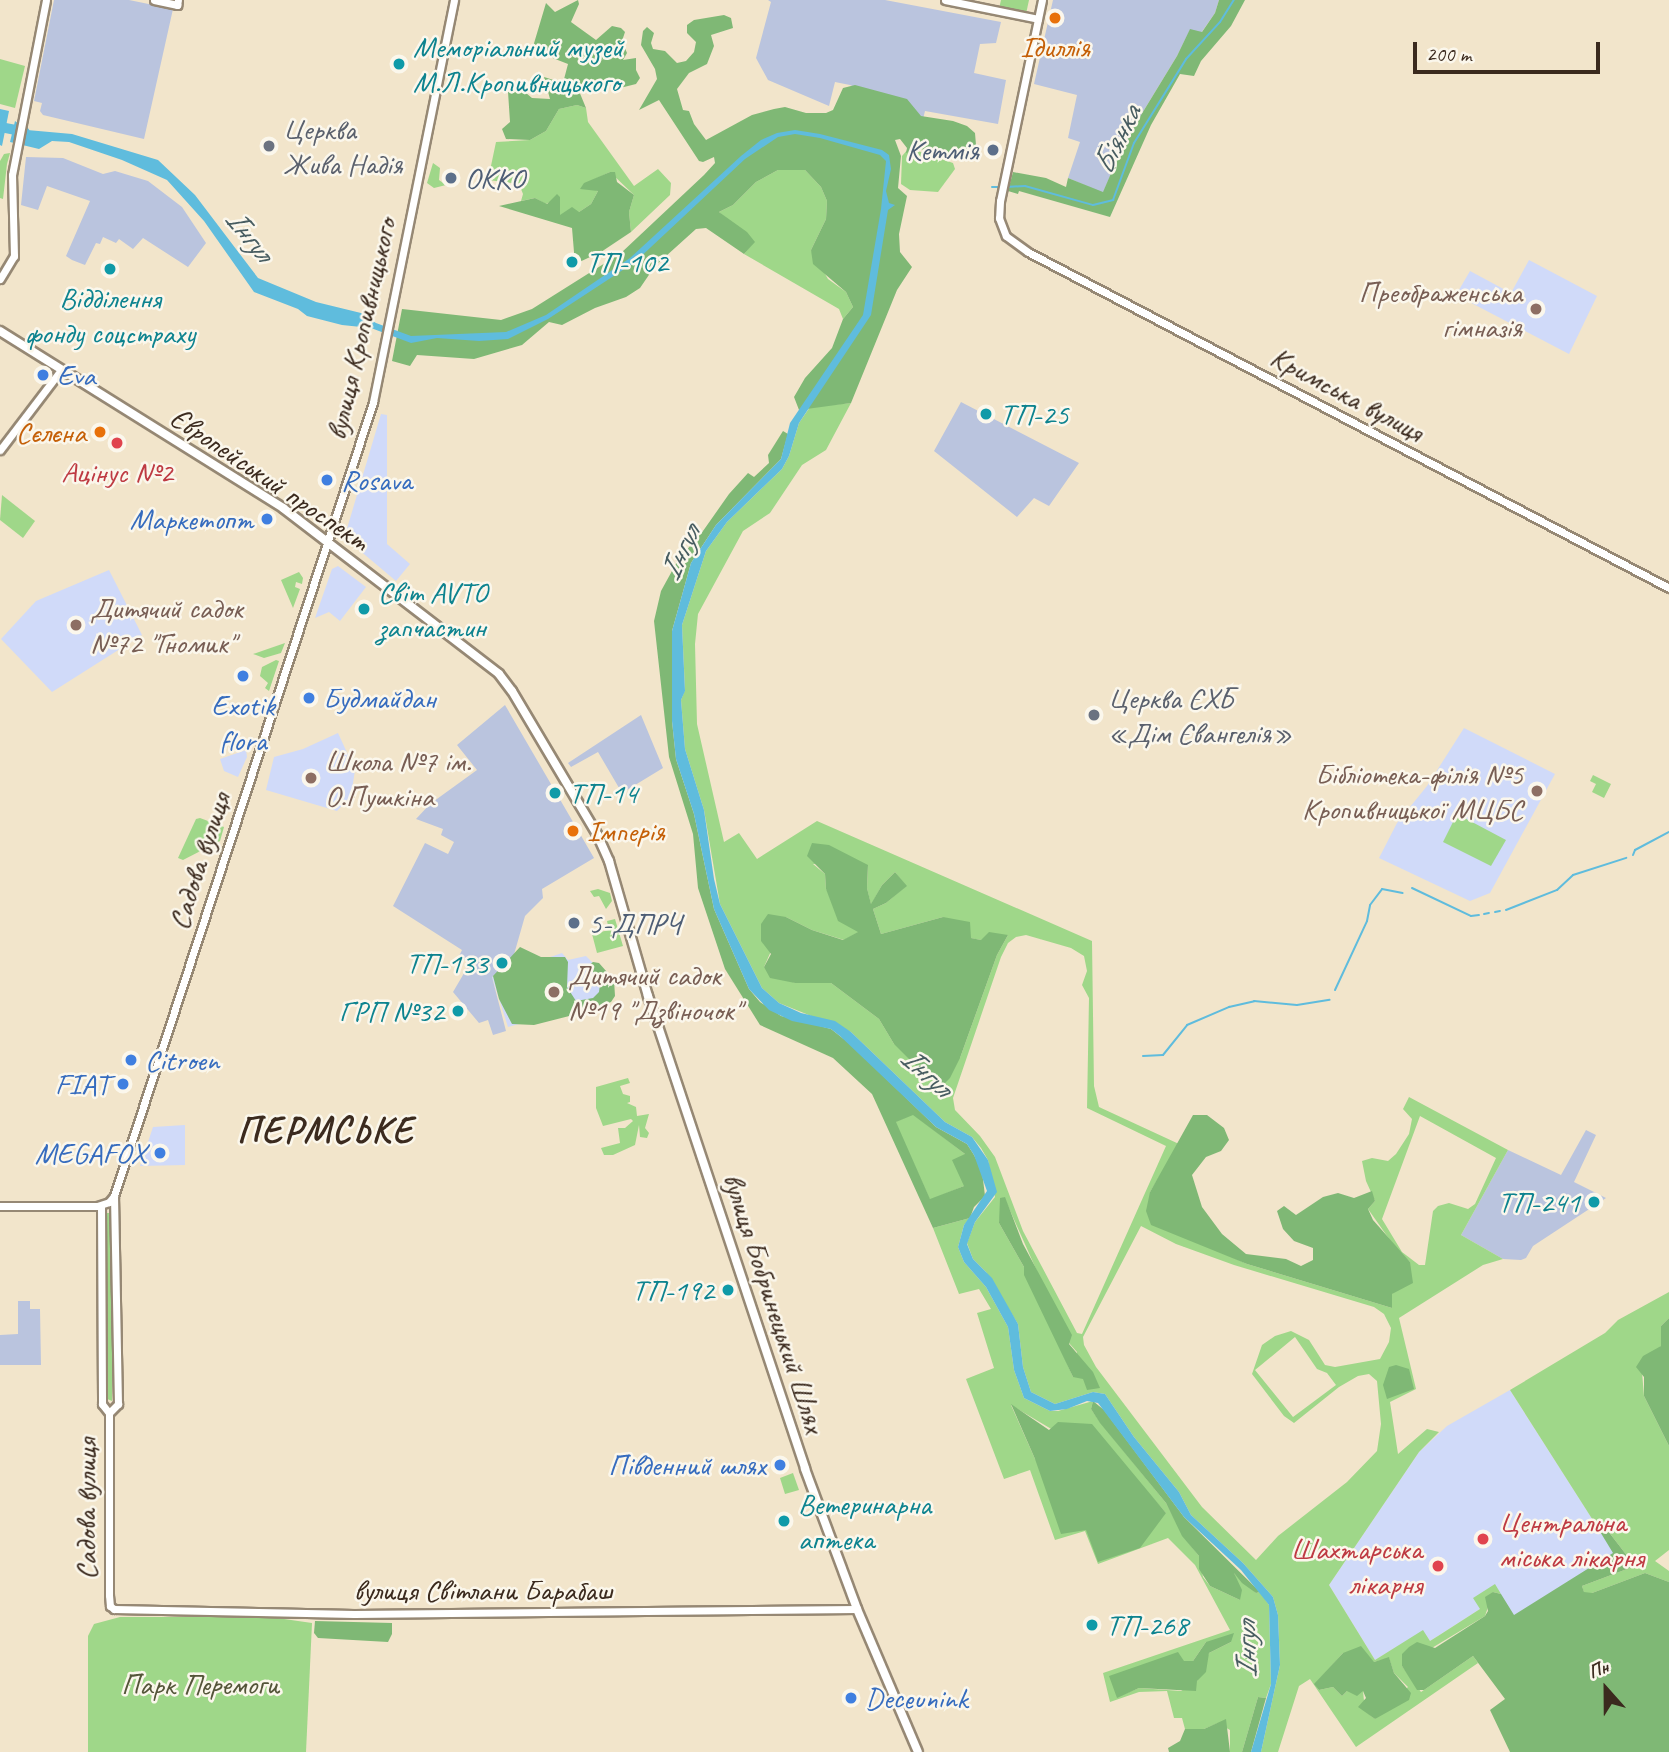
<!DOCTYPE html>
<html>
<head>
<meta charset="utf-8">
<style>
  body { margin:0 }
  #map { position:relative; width:1669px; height:1752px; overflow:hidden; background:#f2e5cb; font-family:Caveat,sans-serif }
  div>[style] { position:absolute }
  .built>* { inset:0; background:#d0daf9 }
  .industrial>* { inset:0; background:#bac4de }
  .green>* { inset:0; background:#9fd789 }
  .forest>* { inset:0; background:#7fb875 }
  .water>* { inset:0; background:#5fbcdd }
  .stream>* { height:2px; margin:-1px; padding:0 1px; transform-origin:1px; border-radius:1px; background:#5fbcdd }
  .river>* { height:10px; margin:-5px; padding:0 5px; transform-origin:5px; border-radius:5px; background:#5fbcdd }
  .roads { filter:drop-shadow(2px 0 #968874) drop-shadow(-2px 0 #968874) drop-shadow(0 2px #968874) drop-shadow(0 -2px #968874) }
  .secondary>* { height:7px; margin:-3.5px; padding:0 3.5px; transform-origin:3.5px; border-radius:3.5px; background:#fff }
  .primary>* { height:8px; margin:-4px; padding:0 4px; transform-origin:4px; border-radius:4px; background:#fff }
  .dots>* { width:19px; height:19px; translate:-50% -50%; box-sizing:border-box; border:4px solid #fbf7ec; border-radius:50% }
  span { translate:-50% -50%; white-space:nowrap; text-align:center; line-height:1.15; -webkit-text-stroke:5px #fbf7ec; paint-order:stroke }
  .culture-label { font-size:30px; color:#0d838f }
  .left { translate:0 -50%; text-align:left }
  .right { translate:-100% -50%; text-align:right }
  .food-label { font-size:30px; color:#c56008 }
  .worship-label { font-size:30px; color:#5b616d }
  .service-label { font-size:30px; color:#4e5e75 }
  .education-label { font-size:30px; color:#785e54 }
  .street-label { font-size:30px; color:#3b2a1e }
  .shop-label { font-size:30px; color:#366cbe }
  .health-label { font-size:30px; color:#be3a42 }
  .park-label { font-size:30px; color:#545539 }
  .water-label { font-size:32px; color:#485d61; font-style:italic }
  .district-label { font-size:37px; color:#3b2a1e; font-weight:700; letter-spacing:2px }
  .north { position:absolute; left:1571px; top:1654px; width:70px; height:70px; -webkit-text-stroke:5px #fbf7ec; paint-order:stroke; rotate:339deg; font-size:19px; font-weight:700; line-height:28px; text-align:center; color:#3b2a1e }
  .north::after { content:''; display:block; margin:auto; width:24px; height:32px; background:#3b2a1e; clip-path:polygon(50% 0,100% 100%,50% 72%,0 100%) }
  .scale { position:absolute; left:1413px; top:42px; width:187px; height:32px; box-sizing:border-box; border:4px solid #3b2a1e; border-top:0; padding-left:9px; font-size:21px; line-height:24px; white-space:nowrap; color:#3b2a1e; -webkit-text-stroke:5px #fbf7ec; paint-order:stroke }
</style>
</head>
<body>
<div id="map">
  <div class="built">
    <div style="clip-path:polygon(1529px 260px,1597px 296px,1569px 354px,1456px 295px,1470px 271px,1511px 293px)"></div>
    <div style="clip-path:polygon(381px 414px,387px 415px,387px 544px,410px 564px,396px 581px,352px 544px,346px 532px)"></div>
    <div style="clip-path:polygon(338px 566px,366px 587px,340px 621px,329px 612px,315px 618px,332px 569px)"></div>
    <div style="clip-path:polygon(109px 570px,142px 635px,52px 692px,1px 639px,36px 601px)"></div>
    <div style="clip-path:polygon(1464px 728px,1555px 774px,1490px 893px,1470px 901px,1379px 858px,1397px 823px,1427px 786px)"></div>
    <div style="clip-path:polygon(338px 733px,355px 770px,351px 796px,337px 811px,266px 790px,274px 757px,303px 749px)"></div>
    <div style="clip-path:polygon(246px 750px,247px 757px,238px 777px,224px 771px,220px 759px)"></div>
    <div style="clip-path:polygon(562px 953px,568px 960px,586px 956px,605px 975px,612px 998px,508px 1027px,492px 977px)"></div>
    <div style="clip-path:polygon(185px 1125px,185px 1165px,140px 1166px,153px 1127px)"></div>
    <div style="clip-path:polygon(1510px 1390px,1614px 1553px,1513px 1616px,1495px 1585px,1480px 1609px,1438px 1636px,1430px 1641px,1423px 1631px,1375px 1660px,1329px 1585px,1419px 1452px,1447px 1426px)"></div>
  </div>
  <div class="industrial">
    <div style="clip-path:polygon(54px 0,129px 0,173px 9px,144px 139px,43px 115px,40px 111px,42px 103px,34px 101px)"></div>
    <div style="clip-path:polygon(768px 0,885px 0,1001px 22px,996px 43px,980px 44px,974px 73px,1006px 80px,998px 124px,925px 111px,922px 123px,906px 110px,850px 85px,835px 82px,829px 106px,768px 80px,756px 58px,771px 2px)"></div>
    <div style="clip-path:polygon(1053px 0,1219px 0,1215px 13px,1201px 33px,1190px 30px,1177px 56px,1124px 143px,1103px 193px,1068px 178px,1080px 142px,1068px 138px,1077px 95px,1034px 84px)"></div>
    <div style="clip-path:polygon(26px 157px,63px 158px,103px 174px,115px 171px,148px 181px,182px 207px,206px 243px,188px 267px,143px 238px,133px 249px,119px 239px,116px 243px,103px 237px,100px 244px,96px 243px,85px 265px,72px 260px,66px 256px,90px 201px,47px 186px,38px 210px,21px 205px)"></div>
    <div style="clip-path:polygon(961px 402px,1079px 463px,1049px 506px,1034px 498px,1017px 517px,934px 451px)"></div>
    <div style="clip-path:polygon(505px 705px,594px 858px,542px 889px,543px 898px,525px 916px,511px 965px,492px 977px,506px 1031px,493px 1035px,488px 1020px,479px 1023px,453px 992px,470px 963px,459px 956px,462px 950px,393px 906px,425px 843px,448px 854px,454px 842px,441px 835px,443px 829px,416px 819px,430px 804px,477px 770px,457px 745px)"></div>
    <div style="clip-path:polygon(641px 715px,663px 768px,622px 793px,598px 752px,571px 767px,568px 763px)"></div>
    <div style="clip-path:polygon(1586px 1130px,1596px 1135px,1574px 1182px,1606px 1198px,1533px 1246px,1526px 1258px,1521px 1260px,1503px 1259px,1461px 1235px,1508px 1150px,1561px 1175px)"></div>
    <div style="clip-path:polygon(18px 1301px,30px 1301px,30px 1309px,40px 1309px,41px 1365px,0 1365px,0 1335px,18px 1334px)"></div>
  </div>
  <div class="green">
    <div style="clip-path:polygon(1001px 0,1029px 0,1026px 14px,999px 9px)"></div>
    <div style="clip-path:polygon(0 59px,25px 66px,15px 108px,0 104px)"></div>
    <div style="clip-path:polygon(577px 105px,586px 108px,588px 122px,634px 186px,658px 169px,671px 183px,670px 195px,631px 232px,629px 212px,634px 195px,610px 172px,595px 179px,593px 189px,598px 191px,591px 204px,579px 212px,563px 215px,560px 215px,560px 197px,546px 204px,535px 198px,521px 201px,523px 194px,519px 184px,488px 180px,496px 142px,530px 140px,546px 131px,559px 109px)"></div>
    <div style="clip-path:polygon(909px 148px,953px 163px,955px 169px,938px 192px,910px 190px,901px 184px,902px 156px)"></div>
    <div style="clip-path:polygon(10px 153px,7px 164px,3px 199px,0 198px,0 161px,4px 154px)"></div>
    <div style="clip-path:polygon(433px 163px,440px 168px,439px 180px,446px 185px,434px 188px,427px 183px)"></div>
    <div style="clip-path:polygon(778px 170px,805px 170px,821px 187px,827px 201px,826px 219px,811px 250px,828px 279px,846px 292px,853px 307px,843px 319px,839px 309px,744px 254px,754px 242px,719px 212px,733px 205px,756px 182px)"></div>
    <div style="clip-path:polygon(evenodd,851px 403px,826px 450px,802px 465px,770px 513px,743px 531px,698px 614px,695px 644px,697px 724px,724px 842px,739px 833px,757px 859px,817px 821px,1092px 941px,1094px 1086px,1099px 1107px,1179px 1144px,1150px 1192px,1208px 1246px,1247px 1264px,1392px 1308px,1392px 1294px,1410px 1262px,1397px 1250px,1368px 1209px,1375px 1201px,1366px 1181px,1362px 1161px,1372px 1158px,1388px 1161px,1396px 1154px,1409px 1134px,1412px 1119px,1403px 1109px,1409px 1097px,1508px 1150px,1461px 1235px,1503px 1259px,1483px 1265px,1399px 1318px,1416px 1389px,1390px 1402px,1398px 1454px,1427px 1429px,1439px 1432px,1419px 1452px,1329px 1585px,1375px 1660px,1423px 1630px,1430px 1641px,1438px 1636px,1480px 1609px,1473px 1598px,1495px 1584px,1501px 1594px,1493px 1592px,1485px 1616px,1402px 1666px,1421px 1692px,1473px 1656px,1478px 1663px,1356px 1747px,1310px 1679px,1299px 1686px,1278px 1752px,1261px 1752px,1280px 1665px,1278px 1615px,1273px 1597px,1243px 1563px,1191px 1515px,1179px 1492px,1134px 1437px,1105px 1394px,1093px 1392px,1055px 1404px,1031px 1392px,1023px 1367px,1018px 1324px,986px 1272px,973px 1259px,967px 1243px,975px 1222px,995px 1197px,988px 1160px,981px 1148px,972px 1137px,945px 1122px,851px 1032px,779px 1003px,762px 988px,720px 904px,704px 810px,685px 749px,681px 700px,685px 690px,682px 625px,706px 551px,727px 522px,782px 469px,789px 456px,799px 423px,810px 407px,851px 403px,813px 864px,868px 865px,867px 888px,871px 905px,882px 885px,895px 872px,906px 886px,886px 903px,873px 909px,881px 934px,943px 917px,970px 938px,981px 940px,1008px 935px,997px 955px,960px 1058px,894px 1044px,879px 1019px,831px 983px,795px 983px,764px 967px,786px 917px,812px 930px,844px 940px,859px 932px,826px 889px,825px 874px,813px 864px,851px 403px,1026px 935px,1071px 948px,1084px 956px,1087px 971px,1082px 985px,1089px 998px,1087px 1108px,1166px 1146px,1082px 1334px,1077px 1333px,1023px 1231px,995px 1157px,980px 1136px,955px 1110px,953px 1098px,1001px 957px,1008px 943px,1016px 937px,1026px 935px,851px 403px,1420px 1116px,1496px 1158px,1475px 1204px,1468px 1209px,1449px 1203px,1438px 1206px,1433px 1211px,1425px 1265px,1419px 1265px,1402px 1252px,1382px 1219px,1420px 1116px,851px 403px,1004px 1197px,1069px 1343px,1077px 1352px,1073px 1377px,1024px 1267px,999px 1223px,1004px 1197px,851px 403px,1141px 1226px,1176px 1244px,1234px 1265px,1374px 1307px,1384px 1314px,1391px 1328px,1389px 1342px,1380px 1359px,1335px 1367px,1325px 1365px,1309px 1340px,1291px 1331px,1275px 1336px,1262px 1345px,1252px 1374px,1284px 1416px,1294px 1423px,1339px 1387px,1358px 1376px,1369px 1374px,1377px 1381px,1381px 1424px,1377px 1451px,1347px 1482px,1278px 1536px,1256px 1560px,1202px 1507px,1096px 1367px,1084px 1345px,1083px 1337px,1141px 1226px,851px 403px,1295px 1337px,1317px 1369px,1327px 1373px,1336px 1385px,1293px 1417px,1255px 1370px,1295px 1337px,851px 403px,1343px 1653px,1374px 1662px,1389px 1658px,1394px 1673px,1408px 1687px,1375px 1719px,1365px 1711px,1363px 1691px,1347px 1691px,1342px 1696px,1333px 1687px,1319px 1690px,1315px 1684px,1343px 1653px)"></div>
    <div style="clip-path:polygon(2px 495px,35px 521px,23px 538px,0 520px)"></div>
    <div style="clip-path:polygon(299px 572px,303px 578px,302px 584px,296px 582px,295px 587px,300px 589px,293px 608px,281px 580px)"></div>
    <div style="clip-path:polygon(285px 643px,281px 653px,264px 658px,253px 654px)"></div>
    <div style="clip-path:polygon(276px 660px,279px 661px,269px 691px,265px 688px,268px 683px,260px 676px,262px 667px)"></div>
    <div style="clip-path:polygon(1593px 775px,1611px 784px,1604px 798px,1592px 792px,1596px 784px,1590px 781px)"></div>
    <div style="clip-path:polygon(1457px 814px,1506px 840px,1491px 866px,1443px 842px)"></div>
    <div style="clip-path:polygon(200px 818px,224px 827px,220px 841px,183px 860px,178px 858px,196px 819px)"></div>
    <div style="clip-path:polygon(598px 889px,610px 893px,612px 901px,606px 909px,599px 896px,594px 897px,590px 891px)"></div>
    <div style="clip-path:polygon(615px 919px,623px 946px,597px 953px,592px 934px,609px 930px,607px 921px)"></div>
    <div style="clip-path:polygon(628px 1078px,630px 1083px,620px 1086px,623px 1094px,630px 1096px,630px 1102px,627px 1103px,636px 1107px,637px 1116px,649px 1114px,645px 1128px,649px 1133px,647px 1138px,640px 1137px,639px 1125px,635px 1145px,613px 1155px,604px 1155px,601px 1148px,620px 1143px,618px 1128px,625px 1128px,633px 1121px,631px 1119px,603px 1126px,596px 1108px,596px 1087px)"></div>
    <div style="clip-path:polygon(913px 1114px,965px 1154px,964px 1186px,930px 1200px,895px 1122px)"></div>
    <div style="clip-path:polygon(105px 1213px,113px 1213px,112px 1401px,105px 1398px)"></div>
    <div style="clip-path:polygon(evenodd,970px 1218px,964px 1225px,958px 1247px,964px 1262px,986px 1287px,1008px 1327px,1014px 1370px,1024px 1398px,1050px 1411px,1058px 1411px,1093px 1401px,1091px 1409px,1100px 1422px,1166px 1503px,1183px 1536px,1199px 1556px,1203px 1577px,1210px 1586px,1240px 1600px,1234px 1573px,1256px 1593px,1260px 1592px,1269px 1605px,1271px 1684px,1266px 1698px,1258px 1697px,1242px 1752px,1230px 1752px,1230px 1730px,1218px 1723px,1204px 1729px,1185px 1729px,1182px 1718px,1174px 1718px,1167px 1691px,1139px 1692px,1110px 1702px,1103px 1673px,1230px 1630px,1195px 1565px,1168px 1538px,1098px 1564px,1085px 1531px,1055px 1540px,1030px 1470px,1004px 1479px,966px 1379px,994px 1368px,977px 1313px,991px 1309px,979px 1289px,959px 1294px,933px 1228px,970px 1218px,1011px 1405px,1137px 1480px,1166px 1513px,1035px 1459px,1011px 1405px,970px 1218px,1206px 1642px,1231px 1642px,1209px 1653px,1197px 1681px,1181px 1691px,1139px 1688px,1117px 1697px,1116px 1687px,1184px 1661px,1193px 1661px,1206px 1642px)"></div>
    <div style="clip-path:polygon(1669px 1292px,1669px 1318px,1661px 1326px,1661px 1346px,1642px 1372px,1644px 1396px,1669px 1446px,1669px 1550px,1655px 1561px,1669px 1571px,1669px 1582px,1645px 1573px,1592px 1593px,1584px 1593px,1582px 1586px,1635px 1566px,1601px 1522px,1596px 1525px,1510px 1390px,1605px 1333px,1618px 1320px)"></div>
    <div style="clip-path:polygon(793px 1473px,799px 1490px,785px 1494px,780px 1478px)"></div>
    <div style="clip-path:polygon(120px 1617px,270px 1617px,312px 1623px,306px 1752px,88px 1752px,88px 1636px,94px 1624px)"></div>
  </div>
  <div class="forest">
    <div style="clip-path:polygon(578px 0,579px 4px,571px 22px,596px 40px,612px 26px,621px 28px,625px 32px,622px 41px,627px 53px,623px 60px,636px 58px,636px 70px,640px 78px,636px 84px,620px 88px,615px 81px,597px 80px,579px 91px,586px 108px,577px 105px,559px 109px,546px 131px,530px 140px,506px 139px,502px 129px,510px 122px,508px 92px,520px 88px,532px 98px,550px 99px,544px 77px,563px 83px,568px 64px,532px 50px,546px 3px,555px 12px)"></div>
    <div style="clip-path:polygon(1219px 0,1245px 0,1231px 26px,1201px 61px,1194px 76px,1180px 74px,1151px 125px,1110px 217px,1019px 191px,1018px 194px,1008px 191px,1013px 172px,1046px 178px,1066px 187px,1068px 178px,1103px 192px,1124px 143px,1177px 56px,1190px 29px,1202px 32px,1215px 13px)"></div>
    <div style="clip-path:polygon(724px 15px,731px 18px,733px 28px,711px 35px,714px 46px,707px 64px,689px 73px,677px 89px,683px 110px,689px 111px,694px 124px,706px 140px,752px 115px,774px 109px,785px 107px,806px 113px,826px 113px,833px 110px,843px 88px,855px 85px,907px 99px,921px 116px,953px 121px,967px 126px,975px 133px,976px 145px,970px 155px,957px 156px,920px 149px,906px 153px,907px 148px,900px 139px,895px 140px,901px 156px,898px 188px,907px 196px,899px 234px,900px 252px,912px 267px,897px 290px,851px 403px,799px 410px,794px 397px,805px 378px,832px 348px,843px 319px,853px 307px,846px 292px,813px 264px,811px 250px,826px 219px,827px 201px,821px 187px,805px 170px,778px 170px,756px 182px,733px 205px,719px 212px,747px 232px,755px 242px,744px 254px,706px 228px,696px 229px,655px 266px,640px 288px,626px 297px,595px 308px,562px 325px,549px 322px,522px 345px,474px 359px,417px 355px,410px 366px,392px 361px,402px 309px,501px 320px,532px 309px,621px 253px,704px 175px,715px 163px,714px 157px,703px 162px,699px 161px,659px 100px,639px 110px,657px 79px,655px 69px,641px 45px,643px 31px,647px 27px,654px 33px,651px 43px,653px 49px,665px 51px,677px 63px,686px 61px,694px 52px,696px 42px,687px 33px,687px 25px,694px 20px)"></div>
    <div style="clip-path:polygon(610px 172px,615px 172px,617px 182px,634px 195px,629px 212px,631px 232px,601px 252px,575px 264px,572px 228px,499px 206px,535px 198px,547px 204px,557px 194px,560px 197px,560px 215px,572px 207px,579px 212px,591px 204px,598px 191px,580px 189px,584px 183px)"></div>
    <div style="clip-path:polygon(evenodd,783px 431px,788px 434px,781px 459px,716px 525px,691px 563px,672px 631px,672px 721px,676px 759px,694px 814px,714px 909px,749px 989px,760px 1002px,781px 1016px,831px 1029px,850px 1044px,936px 1127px,967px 1144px,974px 1155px,982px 1171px,985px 1196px,974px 1207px,970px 1218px,933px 1228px,872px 1094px,833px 1058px,760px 1025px,725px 969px,698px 888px,693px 834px,669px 757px,654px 621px,661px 591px,678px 560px,703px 531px,729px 494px,748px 473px,754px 477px,769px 463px,768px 455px,783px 431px,913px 1115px,965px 1154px,952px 1160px,964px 1186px,930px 1199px,896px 1122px,913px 1115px)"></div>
    <div style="clip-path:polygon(812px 843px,829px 845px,868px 865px,867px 888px,871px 904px,882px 885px,895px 872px,907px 886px,886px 903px,873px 909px,881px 934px,943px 917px,970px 922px,971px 938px,981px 940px,989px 932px,1008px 935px,997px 955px,960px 1058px,950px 1078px,943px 1085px,919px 1069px,894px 1044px,879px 1019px,831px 983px,795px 983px,770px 978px,764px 967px,771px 954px,761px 941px,761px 924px,768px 914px,786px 917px,812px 930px,843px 940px,858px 932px,838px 921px,826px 889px,825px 874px,807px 856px)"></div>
    <div style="clip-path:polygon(520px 947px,541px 957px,565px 957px,568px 962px,567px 987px,576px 1001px,593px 998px,599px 992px,600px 984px,589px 965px,593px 962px,599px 963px,614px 980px,615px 996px,611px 1002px,581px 1013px,534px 1025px,512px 1024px,499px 999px,493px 976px)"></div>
    <div style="clip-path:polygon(1193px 1115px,1207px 1115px,1224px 1128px,1229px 1140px,1221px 1151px,1206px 1157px,1192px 1175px,1202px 1207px,1222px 1234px,1246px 1254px,1286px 1259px,1301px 1266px,1313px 1260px,1313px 1248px,1294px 1241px,1283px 1229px,1277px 1211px,1284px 1206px,1296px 1215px,1323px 1197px,1338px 1193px,1354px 1198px,1372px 1191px,1375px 1201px,1368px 1209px,1373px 1220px,1410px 1262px,1413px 1283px,1392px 1294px,1392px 1308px,1247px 1264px,1151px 1225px,1146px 1211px,1150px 1192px)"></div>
    <div style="clip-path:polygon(1005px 1197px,1023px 1244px,1072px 1335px,1069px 1344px,1093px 1372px,1100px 1388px,1087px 1390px,1083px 1379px,1073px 1377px,1024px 1275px,1024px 1267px,999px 1223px,1000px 1198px)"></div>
    <div style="clip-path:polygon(1669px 1318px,1669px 1446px,1644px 1396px,1644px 1377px,1636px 1367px,1643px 1356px,1661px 1346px,1661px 1326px)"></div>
    <div style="clip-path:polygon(1396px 1365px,1409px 1369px,1414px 1389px,1387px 1399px,1383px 1385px,1389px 1367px)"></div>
    <div style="clip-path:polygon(1093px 1401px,1104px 1410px,1184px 1517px,1260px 1592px,1256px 1593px,1242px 1583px,1234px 1573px,1242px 1590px,1240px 1600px,1210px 1586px,1199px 1569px,1199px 1556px,1182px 1536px,1166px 1503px,1100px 1423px,1091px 1409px)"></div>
    <div style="clip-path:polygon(1011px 1404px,1049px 1430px,1058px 1422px,1092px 1424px,1166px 1513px,1140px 1548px,1098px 1562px,1086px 1530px,1061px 1534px,1035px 1459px)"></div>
    <div style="clip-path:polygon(1601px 1522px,1635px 1566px,1582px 1586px,1584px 1592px,1592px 1593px,1645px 1573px,1669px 1582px,1669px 1752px,1510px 1752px,1490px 1710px,1505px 1699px,1473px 1656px,1424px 1690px,1417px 1690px,1402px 1666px,1402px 1654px,1409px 1647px,1417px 1642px,1435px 1648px,1485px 1616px,1488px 1611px,1485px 1597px,1493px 1592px,1501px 1594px,1514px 1615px,1613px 1553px,1596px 1525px)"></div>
    <div style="clip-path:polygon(315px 1621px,392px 1623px,392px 1634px,388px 1642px,318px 1638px,314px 1633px)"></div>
    <div style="clip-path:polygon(1234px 1633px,1231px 1642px,1209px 1653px,1206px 1672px,1197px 1681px,1196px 1691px,1139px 1688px,1117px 1698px,1109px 1676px,1178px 1652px,1184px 1661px,1193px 1661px,1206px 1642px)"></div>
    <div style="clip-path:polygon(1361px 1646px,1374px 1662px,1389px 1657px,1394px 1673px,1411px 1693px,1409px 1700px,1375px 1719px,1358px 1707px,1366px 1698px,1363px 1691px,1357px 1696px,1347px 1691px,1342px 1696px,1333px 1687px,1319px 1690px,1314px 1684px,1343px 1653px)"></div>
    <div style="clip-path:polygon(1258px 1697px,1266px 1698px,1251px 1752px,1242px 1752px)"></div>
    <div style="clip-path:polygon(1226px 1719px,1230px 1752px,1169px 1752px,1168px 1748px,1180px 1741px,1185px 1729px,1204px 1729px)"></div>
  </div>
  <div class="water">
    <div style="clip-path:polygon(0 109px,9px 111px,2px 146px,0 145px)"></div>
    <div style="clip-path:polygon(15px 121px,27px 130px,72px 134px,158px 160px,195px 195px,258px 278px,316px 302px,361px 313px,376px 323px,411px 336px,506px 332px,546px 315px,630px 258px,741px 156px,761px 140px,777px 133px,795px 130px,820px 134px,882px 150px,889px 155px,891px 169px,886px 191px,889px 203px,895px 205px,888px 210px,871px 315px,799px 423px,789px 456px,782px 469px,727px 522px,706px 551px,682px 625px,685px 691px,681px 700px,685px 749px,704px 810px,714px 879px,720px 904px,762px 988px,779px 1003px,801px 1013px,835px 1021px,851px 1032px,945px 1122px,972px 1137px,988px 1160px,997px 1192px,975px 1222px,967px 1244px,973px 1259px,992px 1278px,1018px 1324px,1023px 1367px,1031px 1392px,1055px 1404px,1093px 1392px,1105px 1394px,1134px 1437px,1179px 1492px,1191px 1515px,1243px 1563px,1273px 1597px,1278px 1615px,1280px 1665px,1261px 1752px,1251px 1752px,1271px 1684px,1269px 1605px,1241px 1570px,1184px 1517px,1098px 1403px,1087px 1401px,1067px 1409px,1050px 1411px,1024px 1398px,1014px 1370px,1008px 1327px,986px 1287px,964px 1262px,958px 1247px,964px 1225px,987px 1191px,974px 1155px,967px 1144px,936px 1127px,840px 1036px,831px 1029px,792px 1021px,769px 1010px,749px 989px,714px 909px,694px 814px,676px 759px,672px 721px,672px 631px,691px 563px,716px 525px,781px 459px,790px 423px,863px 315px,881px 209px,886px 161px,880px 155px,820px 138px,795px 134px,778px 137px,745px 159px,635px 262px,548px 319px,508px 339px,479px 341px,437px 338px,411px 343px,371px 328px,342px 325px,307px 316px,298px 309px,254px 292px,204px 221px,167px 180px,122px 160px,69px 142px,52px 141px,39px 149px,10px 142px)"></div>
  </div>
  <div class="stream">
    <div style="left:992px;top:187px;width:9px"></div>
    <div style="left:1006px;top:187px;width:19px;rotate:-3deg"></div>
    <div style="left:1025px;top:186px;width:71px;rotate:15.6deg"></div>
    <div style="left:1093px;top:205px;width:21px;rotate:-14deg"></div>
    <div style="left:1113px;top:200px;width:61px;rotate:-69.8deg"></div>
    <div style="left:1134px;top:143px;width:99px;rotate:-58.2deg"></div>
    <div style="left:1186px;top:59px;width:50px;rotate:-47.4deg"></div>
    <div style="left:1220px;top:22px;width:26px;rotate:-58deg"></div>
    <div style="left:1633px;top:855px;width:5px;rotate:-68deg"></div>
    <div style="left:1635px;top:850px;width:38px;rotate:-28deg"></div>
    <div style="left:1412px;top:888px;width:65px;rotate:25.4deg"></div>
    <div style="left:1471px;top:916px;width:8px;rotate:-7deg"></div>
    <div style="left:1506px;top:910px;width:55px;rotate:-21.4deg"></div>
    <div style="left:1557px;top:890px;width:22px;rotate:-43deg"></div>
    <div style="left:1573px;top:875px;width:56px;rotate:-17.8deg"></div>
    <div style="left:1495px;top:912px;width:5px;rotate:-11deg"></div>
    <div style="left:1484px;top:914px;width:5px;rotate:-11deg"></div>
    <div style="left:1335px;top:990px;width:76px;rotate:-65.1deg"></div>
    <div style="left:1367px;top:921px;width:16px;rotate:-79deg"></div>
    <div style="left:1370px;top:905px;width:20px;rotate:-53deg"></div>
    <div style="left:1382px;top:889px;width:21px;rotate:11deg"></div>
    <div style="left:1143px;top:1056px;width:20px;rotate:-3deg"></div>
    <div style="left:1163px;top:1055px;width:38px;rotate:-51deg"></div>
    <div style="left:1187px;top:1025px;width:46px;rotate:-23.2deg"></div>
    <div style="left:1229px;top:1007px;width:26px;rotate:-13deg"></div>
    <div style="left:1254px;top:1001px;width:43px;rotate:5.3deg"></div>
    <div style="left:1297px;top:1005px;width:33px;rotate:-9deg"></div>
  </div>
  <div class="river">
    <div style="left:0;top:127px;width:25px;rotate:11deg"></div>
  </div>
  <div class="roads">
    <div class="secondary">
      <div style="left:154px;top:0;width:24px;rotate:12deg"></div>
      <div style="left:177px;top:5px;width:5px;rotate:-79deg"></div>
      <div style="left:945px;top:0;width:95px;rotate:11.5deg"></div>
      <div style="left:1042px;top:0;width:205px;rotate:101.8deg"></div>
      <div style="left:1000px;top:201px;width:17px;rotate:93deg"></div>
      <div style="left:999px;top:218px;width:19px;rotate:69deg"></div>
      <div style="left:1006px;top:236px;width:27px;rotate:36deg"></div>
      <div style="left:1028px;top:252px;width:724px;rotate:27.66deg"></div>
      <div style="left:0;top:279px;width:27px;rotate:-59deg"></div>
      <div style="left:14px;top:256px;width:81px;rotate:-91.4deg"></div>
      <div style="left:12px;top:175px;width:178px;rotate:-79deg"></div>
      <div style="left:0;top:450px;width:101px;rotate:-52.7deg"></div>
      <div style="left:0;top:1206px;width:97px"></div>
      <div style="left:97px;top:1206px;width:13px;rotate:-18deg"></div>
      <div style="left:109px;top:1202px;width:8px;rotate:-50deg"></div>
      <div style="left:114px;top:1196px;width:835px;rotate:-71.93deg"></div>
      <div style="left:373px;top:402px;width:410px;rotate:-78.6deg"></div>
      <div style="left:101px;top:1206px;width:198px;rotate:89.7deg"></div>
      <div style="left:102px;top:1404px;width:11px;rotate:52deg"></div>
      <div style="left:109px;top:1413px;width:182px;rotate:90deg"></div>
      <div style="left:109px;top:1595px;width:11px;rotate:85deg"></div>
      <div style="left:110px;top:1606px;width:5px;rotate:37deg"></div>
      <div style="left:114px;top:1609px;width:240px;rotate:1.2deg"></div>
      <div style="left:354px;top:1614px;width:503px;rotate:-0.57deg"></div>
      <div style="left:109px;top:1413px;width:13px;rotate:-45deg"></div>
      <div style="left:118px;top:1404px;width:208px;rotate:-91.1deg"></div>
    </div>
    <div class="primary">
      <div style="left:0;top:331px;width:334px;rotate:32deg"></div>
      <div style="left:283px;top:508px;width:272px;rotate:37.5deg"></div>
      <div style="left:499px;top:674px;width:21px;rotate:53deg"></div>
      <div style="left:512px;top:691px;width:166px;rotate:59.3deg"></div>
      <div style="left:597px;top:834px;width:30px;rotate:66deg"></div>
      <div style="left:609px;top:861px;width:141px;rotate:73.9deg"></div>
      <div style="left:648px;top:996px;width:498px;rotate:71.6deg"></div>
      <div style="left:805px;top:1469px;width:149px;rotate:69.6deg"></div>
      <div style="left:857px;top:1609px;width:155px;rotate:66.9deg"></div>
    </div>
  </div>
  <div class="dots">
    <div style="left:1055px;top:18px;background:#e8710a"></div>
    <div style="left:399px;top:64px;background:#0f9aa8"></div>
    <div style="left:269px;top:146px;background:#6b7280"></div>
    <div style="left:993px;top:150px;background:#5c6f8a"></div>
    <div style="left:451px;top:178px;background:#5c6f8a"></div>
    <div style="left:572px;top:262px;background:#0f9aa8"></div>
    <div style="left:110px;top:269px;background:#0f9aa8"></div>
    <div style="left:1536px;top:309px;background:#8d6e63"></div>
    <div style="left:43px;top:375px;background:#3f7fe0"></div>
    <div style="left:986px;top:414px;background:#0f9aa8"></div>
    <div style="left:100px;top:432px;background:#e8710a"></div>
    <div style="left:117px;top:443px;background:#e0444e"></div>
    <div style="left:327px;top:480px;background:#3f7fe0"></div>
    <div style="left:267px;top:519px;background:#3f7fe0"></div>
    <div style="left:364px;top:609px;background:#0f9aa8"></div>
    <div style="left:76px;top:625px;background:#8d6e63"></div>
    <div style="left:243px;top:676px;background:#3f7fe0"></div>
    <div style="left:309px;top:698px;background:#3f7fe0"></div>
    <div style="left:1094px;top:715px;background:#6b7280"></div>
    <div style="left:311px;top:778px;background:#8d6e63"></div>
    <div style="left:1537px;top:791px;background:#8d6e63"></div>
    <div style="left:555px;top:793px;background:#0f9aa8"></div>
    <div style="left:573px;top:831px;background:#e8710a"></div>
    <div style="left:574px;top:923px;background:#5c6f8a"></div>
    <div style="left:502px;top:963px;background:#0f9aa8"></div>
    <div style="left:554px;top:992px;background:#8d6e63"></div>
    <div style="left:458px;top:1011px;background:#0f9aa8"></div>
    <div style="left:131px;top:1060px;background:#3f7fe0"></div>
    <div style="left:123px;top:1084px;background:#3f7fe0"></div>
    <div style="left:160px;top:1153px;background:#3f7fe0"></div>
    <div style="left:1594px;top:1202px;background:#0f9aa8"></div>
    <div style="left:728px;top:1290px;background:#0f9aa8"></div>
    <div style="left:780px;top:1465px;background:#3f7fe0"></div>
    <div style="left:784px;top:1521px;background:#0f9aa8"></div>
    <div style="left:1483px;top:1539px;background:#e0444e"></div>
    <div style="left:1438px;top:1566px;background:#e0444e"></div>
    <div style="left:1092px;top:1625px;background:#0f9aa8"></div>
    <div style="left:851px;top:1698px;background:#3f7fe0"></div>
  </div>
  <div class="culture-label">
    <span class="left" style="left:413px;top:64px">Меморіальний музей<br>М.Л.Кропивницького</span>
    <span class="left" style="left:586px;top:262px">ТП-102</span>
    <span style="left:110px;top:315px">Відділення<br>фонду соцстраху</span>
    <span class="left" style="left:1000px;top:414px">ТП-25</span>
    <span class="left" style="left:378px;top:609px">Світ AVTO<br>запчастин</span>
    <span class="left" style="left:569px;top:793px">ТП-14</span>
    <span class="right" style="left:488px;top:963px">ТП-133</span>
    <span class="right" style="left:444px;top:1011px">ГРП №32</span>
    <span class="right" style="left:1580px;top:1202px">ТП-241</span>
    <span class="right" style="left:714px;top:1290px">ТП-192</span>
    <span class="left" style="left:798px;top:1521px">Ветеринарна<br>аптека</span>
    <span class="left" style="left:1106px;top:1625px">ТП-268</span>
  </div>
  <div class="food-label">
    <span style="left:1055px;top:47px">Ідиллія</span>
    <span class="right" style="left:86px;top:432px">Сєлєна</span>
    <span class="left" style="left:587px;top:831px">Імперія</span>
  </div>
  <div class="worship-label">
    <span class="left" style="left:283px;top:146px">Церква<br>Жива Надія</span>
    <span class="left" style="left:1108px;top:715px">Церква ЄХБ<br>«Дім Євангелія»</span>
  </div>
  <div class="service-label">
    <span class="right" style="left:979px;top:150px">Кетмія</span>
    <span class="left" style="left:465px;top:178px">ОККО</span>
    <span class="left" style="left:588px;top:923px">5-ДПРЧ</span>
  </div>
  <div class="education-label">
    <span class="right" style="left:1522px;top:309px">Преображенська<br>гімназія</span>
    <span class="left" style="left:90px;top:625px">Дитячий садок<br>№72 "Гномик"</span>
    <span class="left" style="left:325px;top:778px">Школа №7 ім.<br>О.Пушкіна</span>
    <span class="right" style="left:1523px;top:791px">Бібліотека-філія №5<br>Кропивницької МЦБС</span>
    <span class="left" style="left:568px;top:992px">Дитячий садок<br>№19 "Дзвіночок"</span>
  </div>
  <div class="street-label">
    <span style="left:361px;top:329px;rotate:-77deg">вулиця Кропивницького</span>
    <span style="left:1347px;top:394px;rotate:28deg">Кримська вулиця</span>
    <span style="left:270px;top:479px;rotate:34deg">Європейський проспект</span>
    <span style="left:199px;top:861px;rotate:-72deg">Садова вулиця</span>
    <span style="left:774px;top:1303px;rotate:72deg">вулиця Бобринецький Шлях</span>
    <span style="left:86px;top:1509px;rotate:-90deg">Садова вулиця</span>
    <span style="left:483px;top:1590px">вулиця Світлани Барабаш</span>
  </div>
  <div class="shop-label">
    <span class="left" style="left:57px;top:375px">Eva</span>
    <span class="left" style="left:341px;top:480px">Rosava</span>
    <span class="right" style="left:253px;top:519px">Маркетопт</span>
    <span class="left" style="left:323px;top:698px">Будмайдан</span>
    <span style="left:243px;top:722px">Exotik<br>flora</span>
    <span class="left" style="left:145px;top:1060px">Citroen</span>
    <span class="right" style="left:109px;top:1084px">FIAT</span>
    <span class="right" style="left:146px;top:1153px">MEGAFOX</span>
    <span class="right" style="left:766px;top:1465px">Південний шлях</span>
    <span class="left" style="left:865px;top:1698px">Deceunink</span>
  </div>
  <div class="health-label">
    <span style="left:117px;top:472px">Ацінус №2</span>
    <span class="left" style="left:1499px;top:1539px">Центральна<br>міська лікарня</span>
    <span class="right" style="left:1422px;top:1566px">Шахтарська<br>лікарня</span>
  </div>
  <div class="park-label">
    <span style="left:200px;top:1684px">Парк Перемоги</span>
  </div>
  <div class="water-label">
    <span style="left:1117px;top:140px;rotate:-64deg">Біянка</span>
    <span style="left:249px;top:235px;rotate:52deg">Інгул</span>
    <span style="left:680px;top:553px;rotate:-64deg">Інгул</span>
    <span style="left:926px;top:1072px;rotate:43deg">Інгул</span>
    <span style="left:1246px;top:1650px;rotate:-90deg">Інгул</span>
  </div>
  <div class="district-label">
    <span style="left:326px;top:1130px">ПЕРМСЬКЕ</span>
  </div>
  <div class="north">Пн</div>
  <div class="scale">200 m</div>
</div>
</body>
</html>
